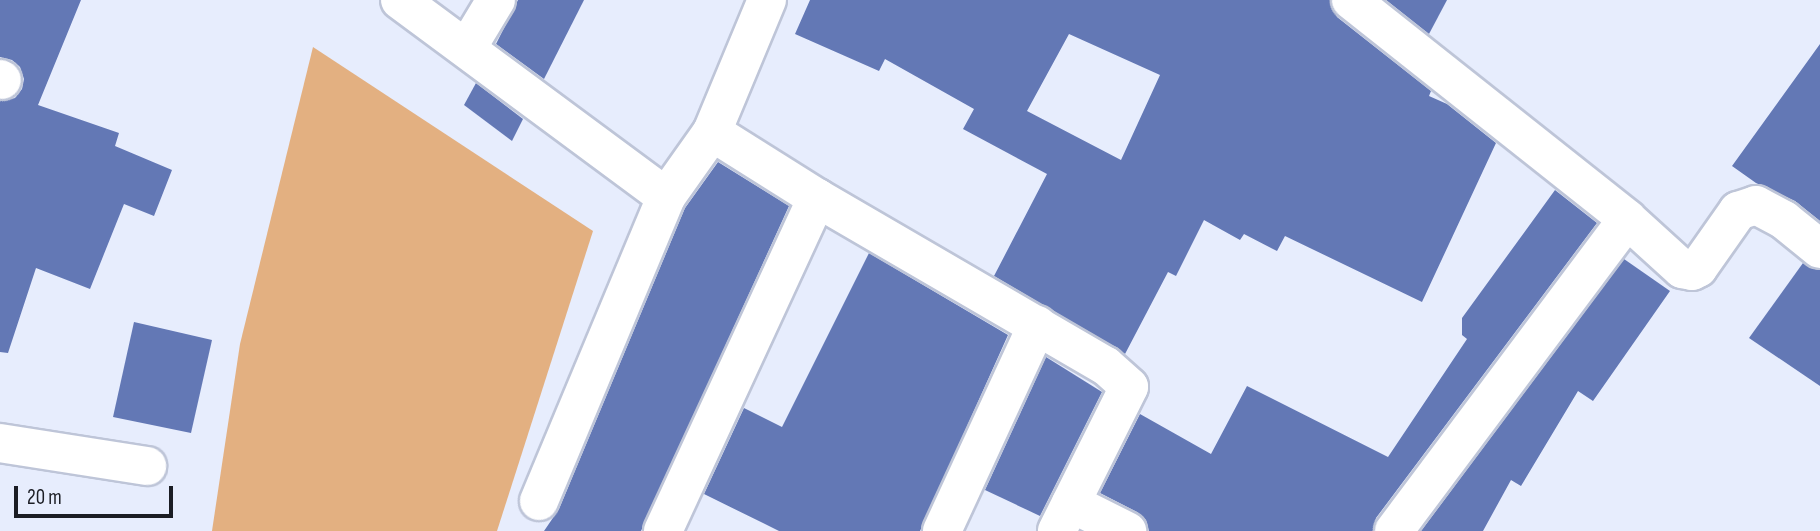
<!DOCTYPE html>
<html>
<head>
<meta charset="utf-8">
<style>
  body { margin:0 }
  #map { position:relative; width:1820px; height:531px; overflow:hidden; background:#e7edfd; font-family:"Sofia Sans Condensed",sans-serif }
  div>[style] { position:absolute }
  .green>* { inset:0; background:#e3b081 }
  .building>* { inset:0; background:#6378b5 }
  .roads { filter:drop-shadow(2px 0 #bec5d8) drop-shadow(-2px 0 #bec5d8) drop-shadow(0 2px #bec5d8) drop-shadow(0 -2px #bec5d8) }
  .minor>* { height:38px; margin:-19px; padding:0 19px; transform-origin:19px; border-radius:19px; background:#fff }
  span { translate:-50% -50%; white-space:nowrap; text-align:center; line-height:1.15; -webkit-text-stroke:5px #e7edfd; paint-order:stroke }
  .scale { position:absolute; left:14px; top:486px; width:159px; height:32px; box-sizing:border-box; border:4px solid #1b1d24; border-top:0; padding-left:9px; font-size:21px; line-height:24px; white-space:nowrap; color:#1b1d24; -webkit-text-stroke:5px #e7edfd; paint-order:stroke }
</style>
</head>
<body>
<div id="map">
  <div class="green">
    <div style="clip-path:polygon(313px 47px,593px 231px,497px 531px,212px 531px,240px 344px)"></div>
  </div>
  <div class="building">
    <div style="clip-path:polygon(0 0,81px 0,38px 105px,119px 133px,115px 146px,172px 170px,154px 216px,124px 204px,90px 289px,36px 268px,8px 353px,0 352px,0 101px,15px 98px,22px 89px,24px 79px,20px 67px,12px 60px,0 57px)"></div>
    <div style="clip-path:polygon(518px 0,584px 0,544px 79px,496px 44px)"></div>
    <div style="clip-path:polygon(evenodd,810px 0,1330px 0,1337px 17px,1431px 91px,1429px 96px,1447px 104px,1496px 143px,1422px 302px,1285px 236px,1277px 251px,1244px 234px,1240px 240px,1204px 220px,1176px 276px,1168px 272px,1125px 354px,994px 276px,1047px 174px,963px 129px,974px 109px,885px 59px,879px 71px,795px 34px,810px 0,1069px 34px,1160px 75px,1121px 160px,1027px 111px,1069px 34px)"></div>
    <div style="clip-path:polygon(1386px 0,1447px 0,1429px 34px)"></div>
    <div style="clip-path:polygon(1820px 44px,1820px 221px,1795px 201px,1756px 183px,1732px 166px)"></div>
    <div style="clip-path:polygon(476px 83px,523px 119px,512px 141px,464px 105px)"></div>
    <div style="clip-path:polygon(718px 162px,789px 206px,641px 531px,544px 531px,559px 509px,685px 208px)"></div>
    <div style="clip-path:polygon(1555px 190px,1597px 223px,1376px 518px,1373px 531px,1149px 531px,1146px 520px,1137px 512px,1100px 493px,1140px 414px,1211px 454px,1247px 386px,1388px 457px,1467px 339px,1462px 335px,1462px 318px)"></div>
    <div style="clip-path:polygon(869px 253px,1008px 335px,920px 531px,779px 531px,704px 494px,744px 408px,782px 427px)"></div>
    <div style="clip-path:polygon(1624px 259px,1670px 291px,1593px 401px,1578px 391px,1521px 486px,1511px 480px,1483px 531px,1421px 531px)"></div>
    <div style="clip-path:polygon(1803px 263px,1820px 270px,1820px 386px,1749px 338px)"></div>
    <div style="clip-path:polygon(134px 322px,212px 340px,191px 433px,113px 417px)"></div>
    <div style="clip-path:polygon(1046px 357px,1102px 392px,1040px 516px,985px 490px)"></div>
  </div>
  <div class="roads">
    <div class="minor">
      <div style="left:400px;top:0;width:331px;rotate:36.5deg"></div>
      <div style="left:1351px;top:0;width:352px;rotate:38.4deg"></div>
      <div style="left:1627px;top:219px;width:74px;rotate:42.3deg"></div>
      <div style="left:1682px;top:269px;width:10px;rotate:11deg"></div>
      <div style="left:1692px;top:271px;width:7px;rotate:-27deg"></div>
      <div style="left:1698px;top:268px;width:70px;rotate:-54.9deg"></div>
      <div style="left:1738px;top:211px;width:19px;rotate:-18deg"></div>
      <div style="left:1756px;top:205px;width:32px;rotate:28deg"></div>
      <div style="left:1784px;top:220px;width:46px;rotate:38.9deg"></div>
      <div style="left:467px;top:48px;width:56px;rotate:-58.9deg"></div>
      <div style="left:0;top:79px;width:2px;rotate:27deg"></div>
      <div style="left:712px;top:132px;width:124px;rotate:32.2deg"></div>
      <div style="left:817px;top:198px;width:334px;rotate:30.2deg"></div>
      <div style="left:1106px;top:366px;width:31px;rotate:42deg"></div>
      <div style="left:1129px;top:387px;width:161px;rotate:116.6deg"></div>
      <div style="left:0;top:443px;width:149px;rotate:8.9deg"></div>
      <div style="left:539px;top:501px;width:329px;rotate:-67.3deg"></div>
      <div style="left:666px;top:197px;width:80px;rotate:-54.7deg"></div>
      <div style="left:712px;top:132px;width:143px;rotate:-67.4deg"></div>
      <div style="left:1071px;top:503px;width:63px;rotate:26.6deg"></div>
      <div style="left:663px;top:531px;width:367px;rotate:-65.2deg"></div>
      <div style="left:942px;top:531px;width:227px;rotate:-65.2deg"></div>
      <div style="left:1394px;top:531px;width:389px;rotate:-53.2deg"></div>
    </div>
  </div>
  <div class="scale">20 m</div>
</div>
</body>
</html>
